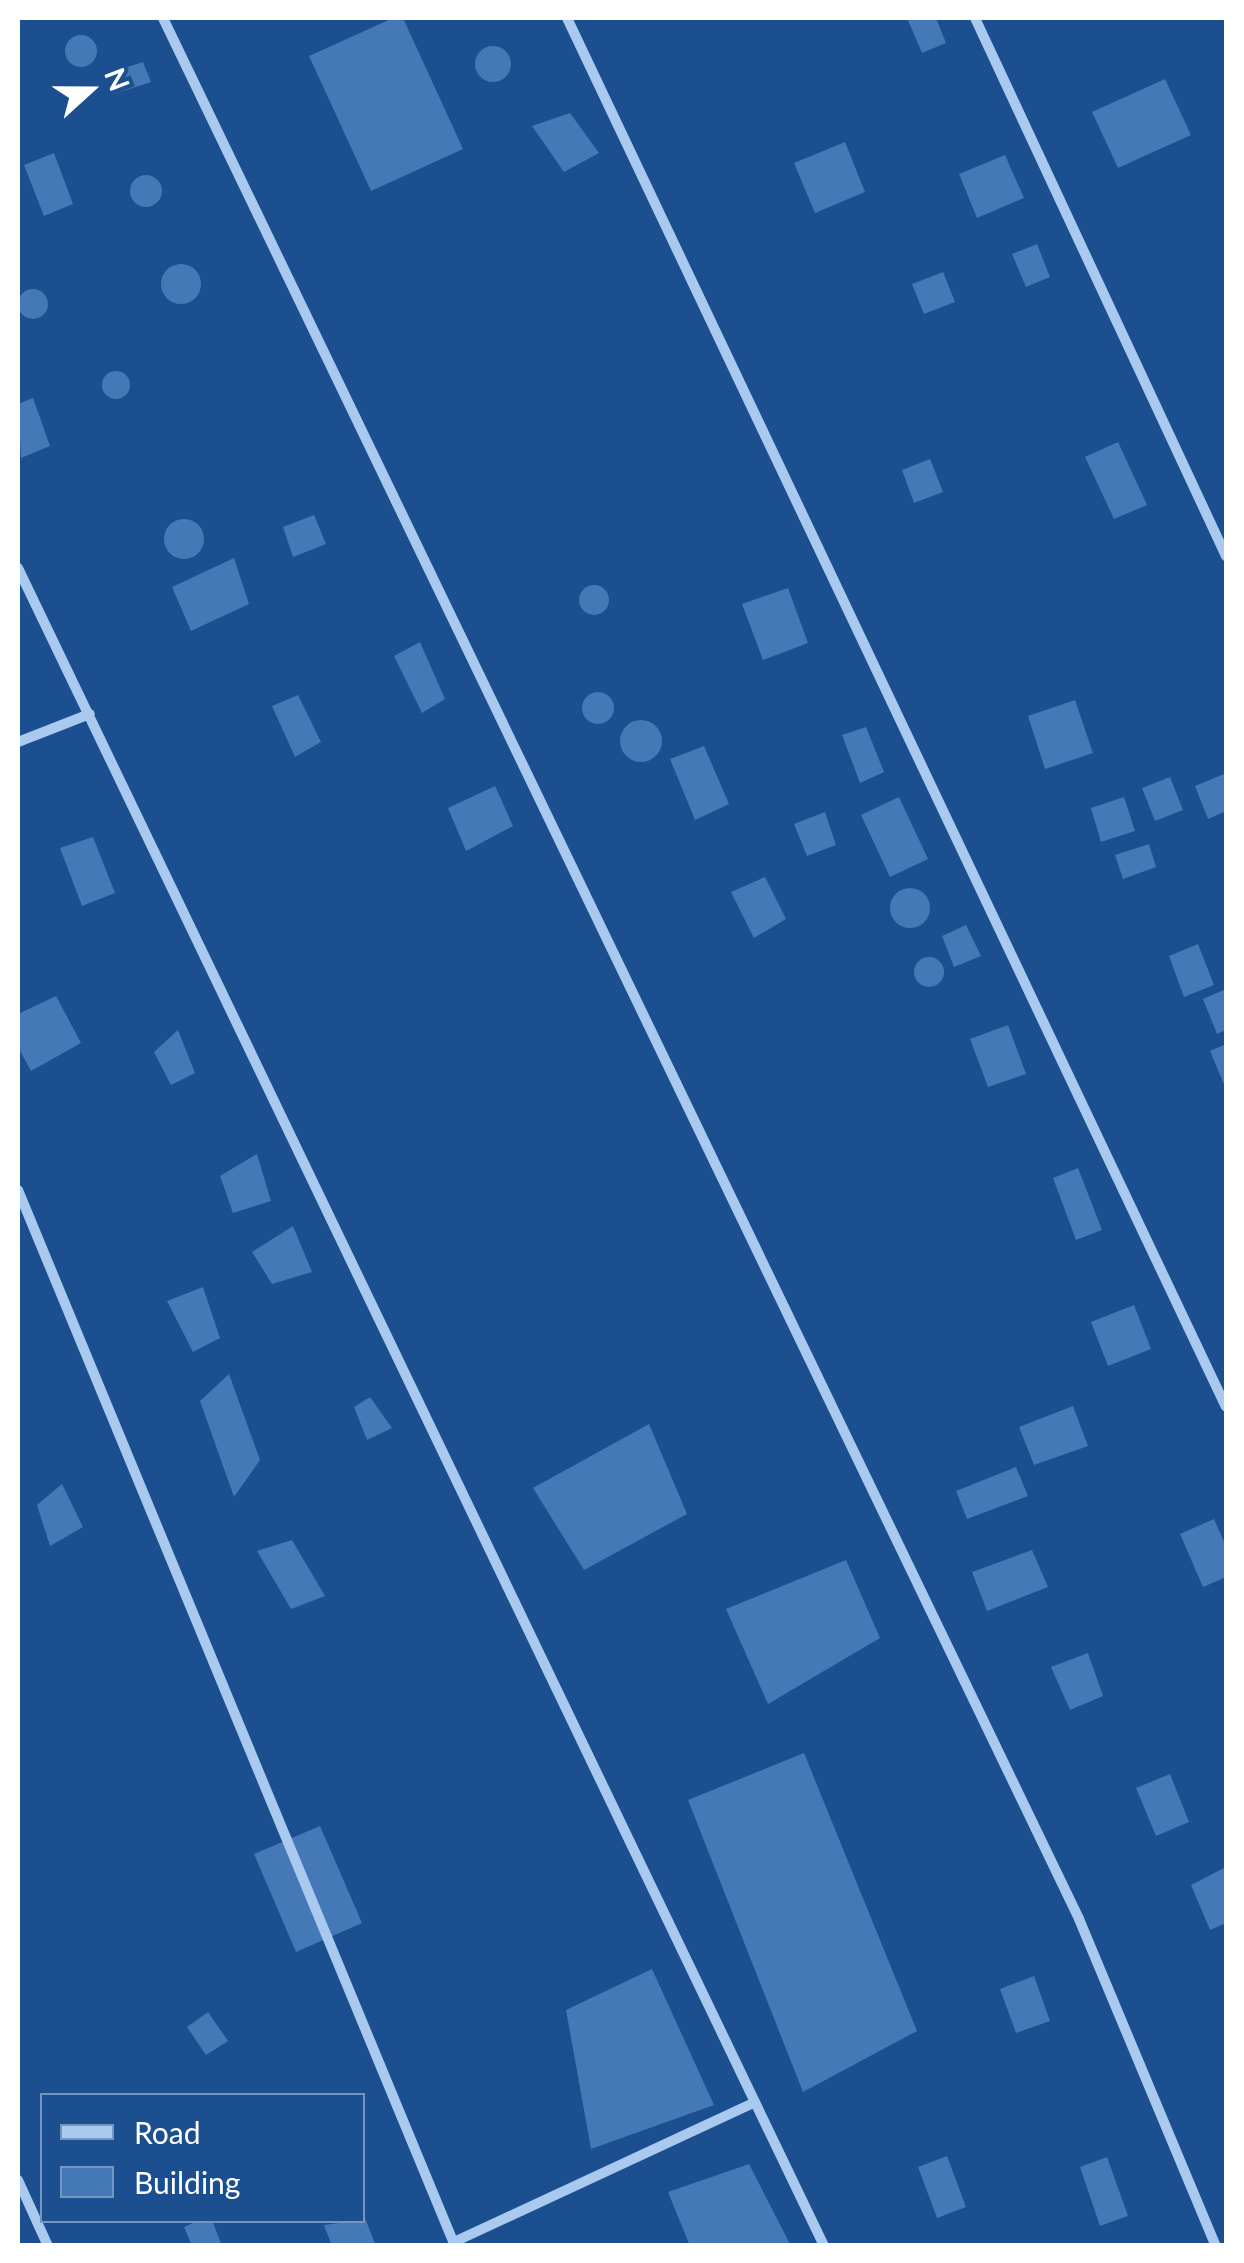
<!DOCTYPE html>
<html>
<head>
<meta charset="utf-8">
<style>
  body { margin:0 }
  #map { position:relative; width:1244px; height:2263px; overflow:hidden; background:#1b4f8f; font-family:Lato,sans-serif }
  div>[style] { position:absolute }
  .building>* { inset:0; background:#4478b7 }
  .round { border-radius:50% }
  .street>* { height:10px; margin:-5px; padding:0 5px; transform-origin:5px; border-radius:5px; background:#a9c9ee }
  span { translate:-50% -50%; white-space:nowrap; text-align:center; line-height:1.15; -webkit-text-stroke:9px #1b4f8f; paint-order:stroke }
  .frame { position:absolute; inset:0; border:20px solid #fff; pointer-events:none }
  .legend { position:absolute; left:40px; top:2093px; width:325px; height:130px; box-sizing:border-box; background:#1b4f8f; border:2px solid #7695bc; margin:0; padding:12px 18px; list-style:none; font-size:30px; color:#fff }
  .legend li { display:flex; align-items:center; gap:20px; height:50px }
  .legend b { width:50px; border:2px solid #7695bc }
  .north { position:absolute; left:40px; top:40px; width:100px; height:100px; -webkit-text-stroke:8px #1b4f8f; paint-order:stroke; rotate:69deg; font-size:28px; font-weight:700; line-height:40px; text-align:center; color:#fff }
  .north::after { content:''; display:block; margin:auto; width:35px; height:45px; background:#fff; clip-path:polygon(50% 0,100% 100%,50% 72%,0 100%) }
</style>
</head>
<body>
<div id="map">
  <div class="building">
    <div style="clip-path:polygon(393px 18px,403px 18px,463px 149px,371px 191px,309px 56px)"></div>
    <div style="clip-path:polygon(907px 18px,936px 18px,946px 43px,922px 53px)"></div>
    <div class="round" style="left:65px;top:35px;width:32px;height:32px"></div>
    <div class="round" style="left:475px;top:46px;width:36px;height:36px"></div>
    <div style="clip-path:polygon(143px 62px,151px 82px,114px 94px,105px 74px)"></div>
    <div style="clip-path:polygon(1165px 79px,1191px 135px,1118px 168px,1092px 112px)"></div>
    <div style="clip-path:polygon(570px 113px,599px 153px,564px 172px,532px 126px)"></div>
    <div style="clip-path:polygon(845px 142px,865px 192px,815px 213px,794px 163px)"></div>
    <div style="clip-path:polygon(54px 153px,73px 204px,44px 216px,24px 165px)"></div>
    <div style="clip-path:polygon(1005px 155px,1024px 198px,977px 218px,959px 174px)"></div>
    <div class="round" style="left:130px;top:175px;width:32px;height:32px"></div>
    <div style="clip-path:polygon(1037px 244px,1050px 277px,1026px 287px,1012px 254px)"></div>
    <div class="round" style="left:161px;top:264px;width:40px;height:40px"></div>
    <div style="clip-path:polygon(943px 272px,955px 302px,924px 314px,912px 284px)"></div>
    <div class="round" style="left:18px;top:289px;width:30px;height:30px"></div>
    <div class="round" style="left:102px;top:371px;width:28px;height:28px"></div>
    <div style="clip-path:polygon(33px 398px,50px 446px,21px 458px,18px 404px)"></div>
    <div style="clip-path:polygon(1118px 442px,1147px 505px,1114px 519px,1085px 457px)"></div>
    <div style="clip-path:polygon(930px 459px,943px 492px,914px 503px,902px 470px)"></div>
    <div style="clip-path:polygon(314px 515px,326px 544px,293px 557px,283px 527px)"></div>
    <div class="round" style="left:164px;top:519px;width:40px;height:40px"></div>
    <div style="clip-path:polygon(234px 558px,249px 604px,191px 631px,172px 587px)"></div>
    <div class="round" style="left:579px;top:585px;width:30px;height:30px"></div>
    <div style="clip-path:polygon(788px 588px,808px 643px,763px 660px,742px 604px)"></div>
    <div style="clip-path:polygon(420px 642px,445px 699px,422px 713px,394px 656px)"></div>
    <div class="round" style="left:582px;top:692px;width:32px;height:32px"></div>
    <div style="clip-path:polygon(298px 695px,321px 742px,295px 757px,272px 706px)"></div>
    <div style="clip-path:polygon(1075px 700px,1093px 753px,1045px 769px,1028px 716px)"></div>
    <div class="round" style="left:620px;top:720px;width:42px;height:42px"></div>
    <div style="clip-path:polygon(866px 727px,884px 772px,860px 783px,842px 735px)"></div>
    <div style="clip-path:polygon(704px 746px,729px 804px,695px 820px,670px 759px)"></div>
    <div style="clip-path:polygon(1224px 774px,1226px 811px,1208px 819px,1195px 786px)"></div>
    <div style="clip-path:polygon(1170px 777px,1183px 810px,1155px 821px,1142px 788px)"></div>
    <div style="clip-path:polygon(495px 786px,513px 826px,466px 851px,448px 808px)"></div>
    <div style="clip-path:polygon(899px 797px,928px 859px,890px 877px,861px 815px)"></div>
    <div style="clip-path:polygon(1124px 797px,1135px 831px,1101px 842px,1091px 808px)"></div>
    <div style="clip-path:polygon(825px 812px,836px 845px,807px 856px,794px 824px)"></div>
    <div style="clip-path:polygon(93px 837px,115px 893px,82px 906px,60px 848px)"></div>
    <div style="clip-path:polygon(1149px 844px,1156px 867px,1123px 879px,1115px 855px)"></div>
    <div style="clip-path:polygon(765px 877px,786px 919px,754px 938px,731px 892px)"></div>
    <div class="round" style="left:890px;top:888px;width:40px;height:40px"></div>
    <div style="clip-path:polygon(966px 925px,981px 956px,954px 967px,942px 936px)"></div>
    <div style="clip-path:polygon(1198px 944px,1214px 985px,1184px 997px,1169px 956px)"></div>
    <div class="round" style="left:914px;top:957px;width:30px;height:30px"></div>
    <div style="clip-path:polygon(1226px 989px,1226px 1030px,1217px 1034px,1203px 999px)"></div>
    <div style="clip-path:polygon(56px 996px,81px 1043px,31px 1071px,18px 1047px,18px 1014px)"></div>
    <div style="clip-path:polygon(1008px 1025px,1026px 1074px,988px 1087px,970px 1039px)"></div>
    <div style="clip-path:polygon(178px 1030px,195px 1073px,171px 1085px,154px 1052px)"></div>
    <div style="clip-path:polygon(1226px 1044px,1226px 1089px,1210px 1051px)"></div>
    <div style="clip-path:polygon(257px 1154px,271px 1201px,233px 1213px,220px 1176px)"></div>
    <div style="clip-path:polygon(1078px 1168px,1102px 1230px,1076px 1240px,1053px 1178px)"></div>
    <div style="clip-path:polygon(293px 1226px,312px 1272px,272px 1284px,252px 1252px)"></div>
    <div style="clip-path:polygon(203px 1287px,220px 1338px,193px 1352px,167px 1301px)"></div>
    <div style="clip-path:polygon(1134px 1305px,1151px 1349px,1108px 1366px,1091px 1322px)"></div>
    <div style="clip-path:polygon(229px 1374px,260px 1460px,234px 1497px,200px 1401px)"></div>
    <div style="clip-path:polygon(370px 1397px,392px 1428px,367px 1440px,354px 1407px)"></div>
    <div style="clip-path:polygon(1073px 1406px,1088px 1446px,1034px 1465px,1019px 1427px)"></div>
    <div style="clip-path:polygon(649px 1424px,687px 1514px,584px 1570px,533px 1488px)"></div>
    <div style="clip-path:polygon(1016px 1467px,1028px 1496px,967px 1519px,956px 1491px)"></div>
    <div style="clip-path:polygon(62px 1484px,83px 1527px,50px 1546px,37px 1505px)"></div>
    <div style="clip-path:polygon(1214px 1519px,1226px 1546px,1226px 1577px,1203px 1587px,1180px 1534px)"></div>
    <div style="clip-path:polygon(292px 1540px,325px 1596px,291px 1609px,257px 1551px)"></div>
    <div style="clip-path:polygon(1032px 1550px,1048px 1587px,987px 1611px,972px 1572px)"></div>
    <div style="clip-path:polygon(846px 1560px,880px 1638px,768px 1704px,726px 1609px)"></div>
    <div style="clip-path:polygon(1088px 1653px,1103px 1696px,1070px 1710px,1051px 1667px)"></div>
    <div style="clip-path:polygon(804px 1753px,917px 2031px,803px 2092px,688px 1800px)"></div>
    <div style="clip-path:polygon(1170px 1774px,1189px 1822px,1156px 1836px,1136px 1788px)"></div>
    <div style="clip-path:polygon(320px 1826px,362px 1923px,296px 1952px,254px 1854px)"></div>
    <div style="clip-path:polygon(1226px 1867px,1226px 1923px,1210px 1930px,1191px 1885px)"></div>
    <div style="clip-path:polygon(652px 1969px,714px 2105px,591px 2149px,566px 2010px)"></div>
    <div style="clip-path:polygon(1034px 1976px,1050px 2021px,1016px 2033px,1000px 1989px)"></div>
    <div style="clip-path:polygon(208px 2012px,228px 2041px,206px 2055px,187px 2027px)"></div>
    <div style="clip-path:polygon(947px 2156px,966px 2207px,937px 2218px,918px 2167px)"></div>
    <div style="clip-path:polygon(1107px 2157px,1128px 2216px,1100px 2226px,1080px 2167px)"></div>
    <div style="clip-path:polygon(749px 2164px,791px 2246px,690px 2246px,668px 2192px)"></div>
    <div style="clip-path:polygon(363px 2213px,376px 2246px,332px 2246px,324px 2225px,362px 2220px)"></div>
    <div style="clip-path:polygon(200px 2220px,212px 2220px,222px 2246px,192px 2246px,184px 2227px)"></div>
  </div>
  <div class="street">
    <div style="left:163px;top:18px;width:2110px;rotate:64.27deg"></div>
    <div style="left:1079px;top:1919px;width:355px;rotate:67.3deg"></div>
    <div style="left:567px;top:18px;width:1537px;rotate:64.62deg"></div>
    <div style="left:975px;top:18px;width:594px;rotate:64.99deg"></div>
    <div style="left:18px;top:568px;width:1862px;rotate:64.34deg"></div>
    <div style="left:18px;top:742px;width:77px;rotate:-21.3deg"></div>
    <div style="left:18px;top:1190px;width:1143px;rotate:67.52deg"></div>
    <div style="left:18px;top:2180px;width:72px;rotate:65.6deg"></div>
    <div style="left:454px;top:2242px;width:330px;rotate:-24.9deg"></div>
  </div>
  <div class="frame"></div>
  <ul class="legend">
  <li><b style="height:12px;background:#a9c9ee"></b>Road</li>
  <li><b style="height:28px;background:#4478b7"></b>Building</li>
  </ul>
  <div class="north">N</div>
</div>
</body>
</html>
